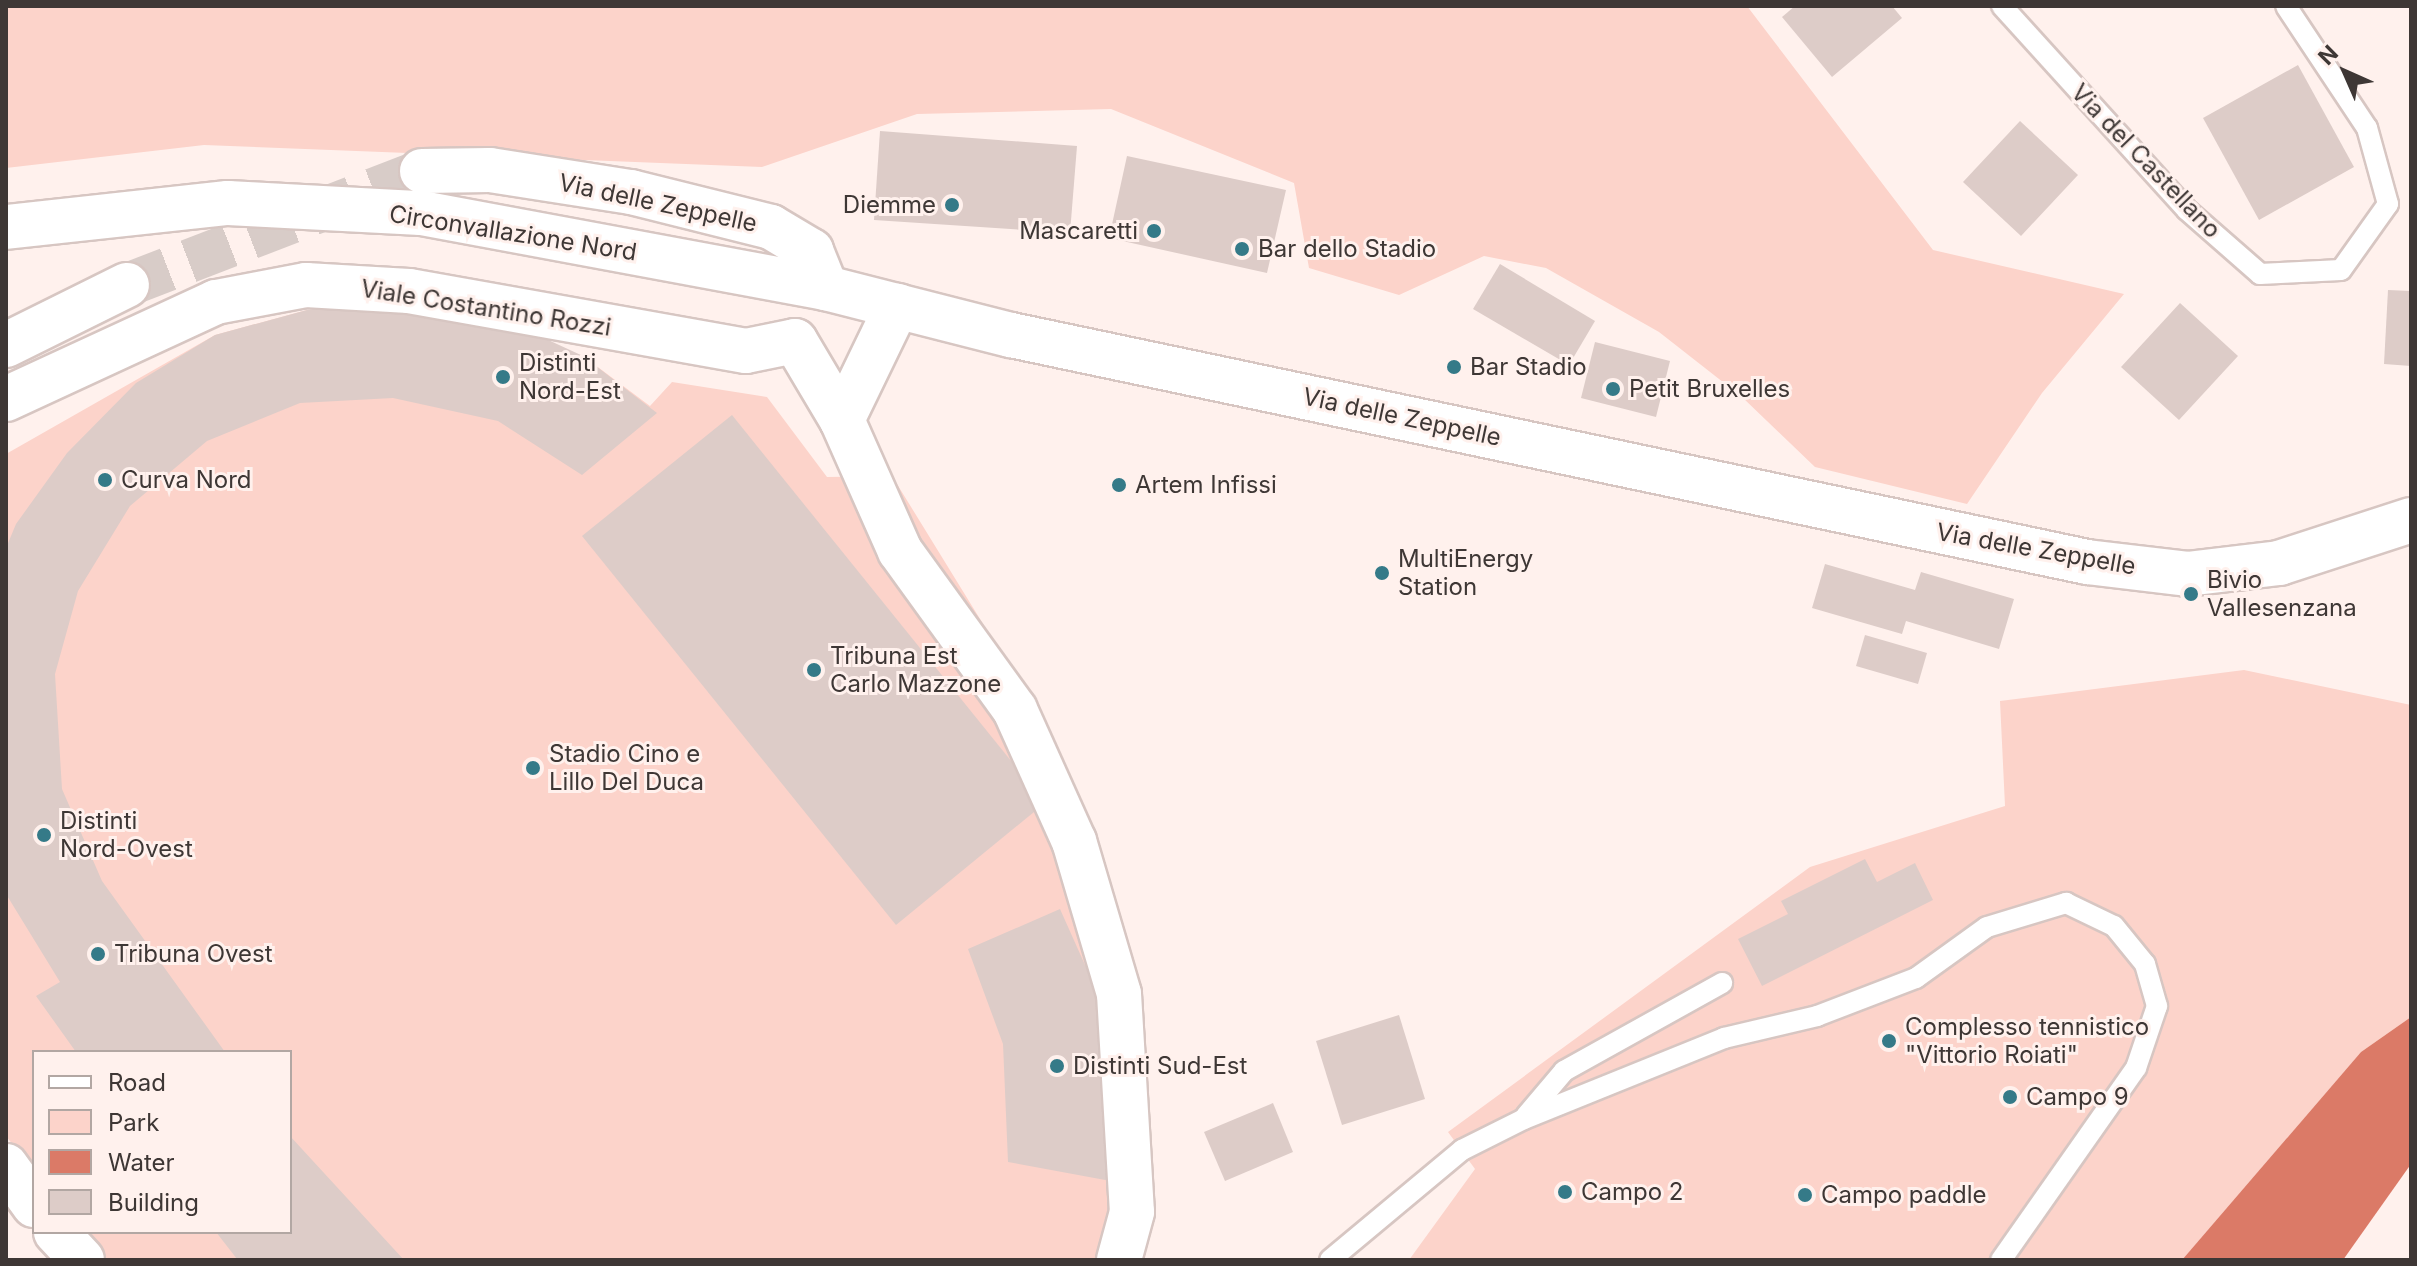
<!DOCTYPE html>
<html>
<head>
<meta charset="utf-8">
<style>
  body { margin:0 }
  #map { position:relative; width:2417px; height:1266px; overflow:hidden; background:#fff1ed; font-family:Inter,sans-serif }
  div>[style] { position:absolute }
  .green>* { inset:0; background:#fcd3ca }
  .water>* { inset:0; background:#db7a67 }
  .building>* { inset:0; background:#ddccc8 }
  .secondary-tunnel>* { height:44px; margin-top:-22px; transform-origin:0; background:repeating-linear-gradient(90deg,#d8ccc8 0 44px,transparent 0 66px) }
  .roads { filter:drop-shadow(2px 0 #d7c6c2) drop-shadow(-2px 0 #d7c6c2) drop-shadow(0 2px #d7c6c2) drop-shadow(0 -2px #d7c6c2) }
  .lane>* { height:20px; margin:-10px; padding:0 10px; transform-origin:10px; border-radius:10px; background:#fff }
  .secondary>* { height:44px; margin:-22px; padding:0 22px; transform-origin:22px; border-radius:22px; background:#fff }
  .dots>* { width:22px; height:22px; translate:-50% -50%; box-sizing:border-box; border:4px solid #fff1ed; border-radius:50% }
  span { translate:-50% -50%; white-space:nowrap; text-align:center; line-height:1.15; -webkit-text-stroke:6px #fff1ed; paint-order:stroke }
  .street-label { font-size:24px; color:#3e3735 }
  .poi-label { font-size:24px; color:#3e3735 }
  .right { translate:-100% -50%; text-align:right }
  .left { translate:0 -50%; text-align:left }
  .frame { position:absolute; inset:0; border:8px solid #3e3735; pointer-events:none }
  .legend { position:absolute; left:32px; top:1050px; width:260px; height:184px; box-sizing:border-box; background:#fff1ed; border:2px solid #b2a7a3; margin:0; padding:10px 14px; list-style:none; font-size:24px; color:#3e3735 }
  .legend li { display:flex; align-items:center; gap:16px; height:40px }
  .legend b { width:40px; border:2px solid #b2a7a3 }
  .north { position:absolute; left:2305px; top:32px; width:80px; height:80px; -webkit-text-stroke:6px #fff1ed; paint-order:stroke; rotate:315deg; font-size:22px; font-weight:700; line-height:32px; text-align:center; color:#3e3735 }
  .north::after { content:''; display:block; margin:auto; width:28px; height:36px; background:#3e3735; clip-path:polygon(50% 0,100% 100%,50% 72%,0 100%) }
</style>
</head>
<body>
<div id="map">
  <div class="green">
    <div style="clip-path:polygon(6px 6px,1747px 6px,1933px 250px,2124px 294px,2042px 393px,1967px 504px,1815px 467px,1742px 397px,1659px 332px,1546px 268px,1484px 256px,1399px 295px,1309px 268px,1294px 183px,1111px 109px,917px 114px,762px 167px,204px 145px,6px 168px)"></div>
    <div style="clip-path:polygon(402px 304px,583px 356px,650px 406px,672px 382px,767px 397px,827px 477px,892px 476px,1033px 705px,1086px 831px,1139px 1260px,106px 1260px,83px 1232px,290px 1232px,290px 1052px,34px 1052px,34px 1172px,6px 1136px,6px 454px,215px 335px,307px 310px)"></div>
    <div style="clip-path:polygon(2244px 670px,2411px 705px,2411px 1017px,2361px 1052px,2182px 1260px,1409px 1260px,1475px 1169px,1448px 1132px,1810px 867px,2005px 806px,2000px 701px)"></div>
  </div>
  <div class="water">
    <div style="clip-path:polygon(2411px 1017px,2411px 1164px,2343px 1260px,2182px 1260px,2361px 1052px)"></div>
  </div>
  <div class="building">
    <div style="clip-path:polygon(1795px 6px,1892px 6px,1902px 18px,1832px 77px,1782px 17px)"></div>
    <div style="clip-path:polygon(2298px 65px,2354px 167px,2259px 220px,2203px 118px)"></div>
    <div style="clip-path:polygon(2020px 121px,2078px 175px,2021px 236px,1963px 182px)"></div>
    <div style="clip-path:polygon(880px 131px,1077px 146px,1070px 233px,874px 220px)"></div>
    <div style="clip-path:polygon(1127px 156px,1286px 190px,1267px 273px,1109px 238px)"></div>
    <div style="clip-path:polygon(1500px 264px,1595px 321px,1569px 365px,1473px 309px)"></div>
    <div style="clip-path:polygon(2388px 290px,2411px 291px,2411px 366px,2384px 364px)"></div>
    <div style="clip-path:polygon(2180px 303px,2238px 356px,2179px 420px,2121px 367px)"></div>
    <div style="clip-path:polygon(402px 304px,520px 327px,583px 356px,657px 413px,582px 475px,498px 421px,393px 398px,300px 403px,207px 441px,130px 506px,78px 591px,55px 674px,62px 789px,102px 881px,225px 1052px,76px 1052px,36px 996px,60px 982px,6px 894px,6px 548px,16px 524px,67px 453px,136px 383px,215px 335px,307px 310px)"></div>
    <div style="clip-path:polygon(1595px 342px,1670px 361px,1656px 417px,1581px 398px)"></div>
    <div style="clip-path:polygon(732px 415px,1045px 803px,896px 925px,582px 536px)"></div>
    <div style="clip-path:polygon(1825px 564px,1915px 590px,1921px 572px,2014px 599px,1999px 649px,1906px 621px,1902px 634px,1812px 608px)"></div>
    <div style="clip-path:polygon(1865px 635px,1927px 653px,1918px 684px,1856px 666px)"></div>
    <div style="clip-path:polygon(1865px 859px,1877px 882px,1915px 863px,1933px 900px,1762px 986px,1738px 939px,1788px 914px,1781px 901px)"></div>
    <div style="clip-path:polygon(1060px 909px,1098px 994px,1116px 1182px,1008px 1162px,1003px 1044px,968px 949px)"></div>
    <div style="clip-path:polygon(1399px 1015px,1425px 1099px,1342px 1125px,1316px 1041px)"></div>
    <div style="clip-path:polygon(1273px 1103px,1293px 1152px,1225px 1181px,1204px 1132px)"></div>
    <div style="clip-path:polygon(290px 1136px,404px 1260px,237px 1259px,216px 1232px,290px 1232px)"></div>
  </div>
  <div class="secondary-tunnel">
    <div style="left:127px;top:285px;width:316px;rotate:-21.1deg"></div>
  </div>
  <div class="roads">
    <div class="lane">
      <div style="left:2002px;top:6px;width:275px;rotate:47.8deg"></div>
      <div style="left:2187px;top:210px;width:97px;rotate:41.2deg"></div>
      <div style="left:2260px;top:274px;width:81px;rotate:-2.8deg"></div>
      <div style="left:2341px;top:270px;width:81px;rotate:-54.5deg"></div>
      <div style="left:2388px;top:204px;width:79px;rotate:-105.4deg"></div>
      <div style="left:2367px;top:128px;width:146px;rotate:-123.6deg"></div>
      <div style="left:1526px;top:1116px;width:59px;rotate:-49.8deg"></div>
      <div style="left:1564px;top:1071px;width:181px;rotate:-29.1deg"></div>
      <div style="left:1330px;top:1260px;width:172px;rotate:-39.8deg"></div>
      <div style="left:1462px;top:1150px;width:69px;rotate:-26.6deg"></div>
      <div style="left:1524px;top:1119px;width:216px;rotate:-22deg"></div>
      <div style="left:1724px;top:1038px;width:96px;rotate:-13.3deg"></div>
      <div style="left:1817px;top:1016px;width:106px;rotate:-21deg"></div>
      <div style="left:1916px;top:978px;width:87px;rotate:-35.7deg"></div>
      <div style="left:1987px;top:927px;width:83px;rotate:-16.9deg"></div>
      <div style="left:2066px;top:903px;width:53px;rotate:25.6deg"></div>
      <div style="left:2114px;top:926px;width:49px;rotate:50.8deg"></div>
      <div style="left:2145px;top:964px;width:44px;rotate:74.1deg"></div>
      <div style="left:2157px;top:1006px;width:65px;rotate:108.7deg"></div>
      <div style="left:2136px;top:1068px;width:235px;rotate:125.1deg"></div>
    </div>
    <div class="secondary">
      <div style="left:422px;top:171px;width:68px;rotate:-0.8deg"></div>
      <div style="left:490px;top:170px;width:143px;rotate:8.9deg"></div>
      <div style="left:631px;top:192px;width:144px;rotate:14deg"></div>
      <div style="left:771px;top:227px;width:47px;rotate:31deg"></div>
      <div style="left:811px;top:251px;width:40px;rotate:68deg"></div>
      <div style="left:6px;top:227px;width:223px;rotate:-6.2deg"></div>
      <div style="left:228px;top:203px;width:193px;rotate:3deg"></div>
      <div style="left:421px;top:213px;width:412px;rotate:10.5deg"></div>
      <div style="left:826px;top:288px;width:191px;rotate:14.3deg"></div>
      <div style="left:1011px;top:335px;width:1100px;rotate:11.91deg"></div>
      <div style="left:2087px;top:562px;width:101px;rotate:6.8deg"></div>
      <div style="left:2187px;top:574px;width:93px;rotate:-6.8deg"></div>
      <div style="left:2279px;top:563px;width:139px;rotate:-18deg"></div>
      <div style="left:6px;top:345px;width:135px;rotate:-26.4deg"></div>
      <div style="left:6px;top:399px;width:231px;rotate:-24.8deg"></div>
      <div style="left:216px;top:302px;width:92px;rotate:-10.7deg"></div>
      <div style="left:306px;top:285px;width:103px;rotate:3.3deg"></div>
      <div style="left:409px;top:291px;width:342px;rotate:10.1deg"></div>
      <div style="left:746px;top:351px;width:50px;rotate:-11.5deg"></div>
      <div style="left:795px;top:341px;width:92px;rotate:59.3deg"></div>
      <div style="left:842px;top:420px;width:143px;rotate:66.1deg"></div>
      <div style="left:900px;top:551px;width:196px;rotate:54.1deg"></div>
      <div style="left:1015px;top:710px;width:144px;rotate:65.8deg"></div>
      <div style="left:1074px;top:841px;width:159px;rotate:73.6deg"></div>
      <div style="left:1119px;top:994px;width:218px;rotate:86.6deg"></div>
      <div style="left:1132px;top:1212px;width:50px;rotate:105.2deg"></div>
      <div style="left:842px;top:420px;width:127px;rotate:-64.2deg"></div>
      <div style="left:6px;top:1166px;width:48px;rotate:54.3deg"></div>
      <div style="left:56px;top:1232px;width:38px;rotate:47deg"></div>
    </div>
  </div>
  <div class="dots">
    <div style="left:952px;top:205px;background:#357a88"></div>
    <div style="left:1154px;top:231px;background:#357a88"></div>
    <div style="left:1242px;top:249px;background:#357a88"></div>
    <div style="left:1454px;top:367px;background:#357a88"></div>
    <div style="left:503px;top:377px;background:#357a88"></div>
    <div style="left:1613px;top:389px;background:#357a88"></div>
    <div style="left:105px;top:480px;background:#357a88"></div>
    <div style="left:1119px;top:485px;background:#357a88"></div>
    <div style="left:1382px;top:573px;background:#357a88"></div>
    <div style="left:2191px;top:594px;background:#357a88"></div>
    <div style="left:814px;top:670px;background:#357a88"></div>
    <div style="left:533px;top:768px;background:#357a88"></div>
    <div style="left:44px;top:835px;background:#357a88"></div>
    <div style="left:98px;top:954px;background:#357a88"></div>
    <div style="left:1889px;top:1041px;background:#357a88"></div>
    <div style="left:1057px;top:1066px;background:#357a88"></div>
    <div style="left:2010px;top:1097px;background:#357a88"></div>
    <div style="left:1565px;top:1192px;background:#357a88"></div>
    <div style="left:1805px;top:1195px;background:#357a88"></div>
  </div>
  <div class="street-label">
    <span style="left:2146px;top:161px;rotate:46deg">Via del Castellano</span>
    <span style="left:658px;top:203px;rotate:12deg">Via delle Zeppelle</span>
    <span style="left:513px;top:233px;rotate:9deg">Circonvallazione Nord</span>
    <span style="left:486px;top:308px;rotate:9deg">Viale Costantino Rozzi</span>
    <span style="left:1402px;top:417px;rotate:12deg">Via delle Zeppelle</span>
    <span style="left:2036px;top:549px;rotate:10deg">Via delle Zeppelle</span>
  </div>
  <div class="poi-label">
    <span class="right" style="left:936px;top:205px">Diemme</span>
    <span class="right" style="left:1138px;top:231px">Mascaretti</span>
    <span class="left" style="left:1258px;top:249px">Bar dello Stadio</span>
    <span class="left" style="left:519px;top:377px">Distinti<br>Nord-Est</span>
    <span class="left" style="left:1470px;top:367px">Bar Stadio</span>
    <span class="left" style="left:1629px;top:389px">Petit Bruxelles</span>
    <span class="left" style="left:121px;top:480px">Curva Nord</span>
    <span class="left" style="left:1135px;top:485px">Artem Infissi</span>
    <span class="left" style="left:1398px;top:573px">MultiEnergy<br>Station</span>
    <span class="left" style="left:2207px;top:594px">Bivio<br>Vallesenzana</span>
    <span class="left" style="left:830px;top:670px">Tribuna Est<br>Carlo Mazzone</span>
    <span class="left" style="left:549px;top:768px">Stadio Cino e<br>Lillo Del Duca</span>
    <span class="left" style="left:60px;top:835px">Distinti<br>Nord-Ovest</span>
    <span class="left" style="left:114px;top:954px">Tribuna Ovest</span>
    <span class="left" style="left:1905px;top:1041px">Complesso tennistico<br>"Vittorio Roiati"</span>
    <span class="left" style="left:1073px;top:1066px">Distinti Sud-Est</span>
    <span class="left" style="left:2026px;top:1097px">Campo 9</span>
    <span class="left" style="left:1581px;top:1192px">Campo 2</span>
    <span class="left" style="left:1821px;top:1195px">Campo paddle</span>
  </div>
  <div class="frame"></div>
  <ul class="legend">
  <li><b style="height:10px;background:#fff"></b>Road</li>
  <li><b style="height:22px;background:#fcd3ca"></b>Park</li>
  <li><b style="height:22px;background:#db7a67"></b>Water</li>
  <li><b style="height:22px;background:#ddccc8"></b>Building</li>
  </ul>
  <div class="north">N</div>
</div>
</body>
</html>
